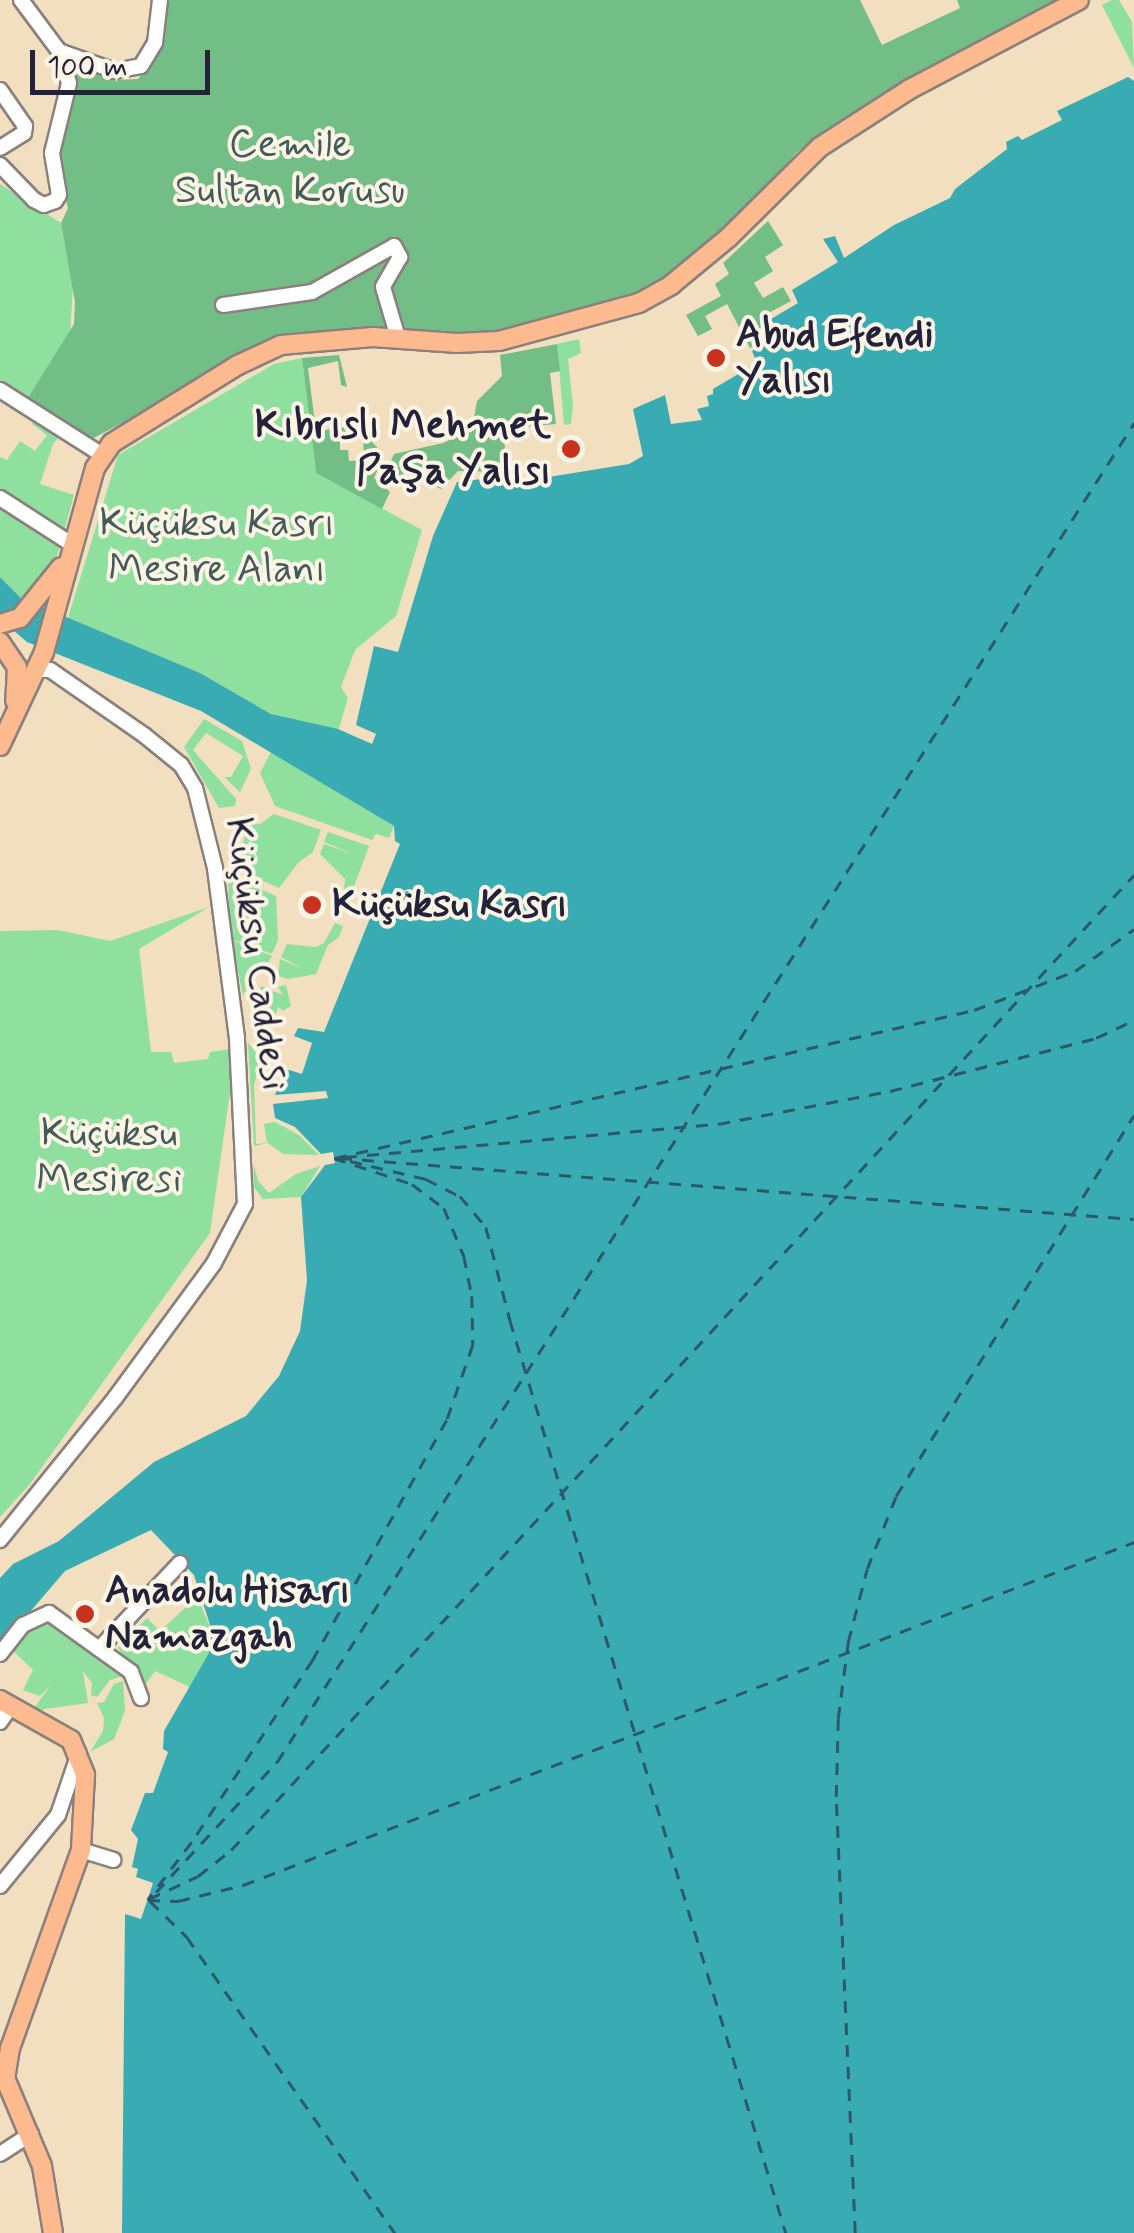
<!DOCTYPE html>
<html>
<head>
<meta charset="utf-8">
<style>
  body { margin:0 }
  #map { position:relative; width:1134px; height:2233px; overflow:hidden; background:#f1dfc0; font-family:Mynerve,sans-serif }
  div>[style] { position:absolute }
  .green>* { inset:0; background:#8fdf9f }
  .forest>* { inset:0; background:#73be86 }
  .water>* { inset:0; background:#39abb2 }
  .ferry>* { height:2.5px; margin-top:-1.25px; transform-origin:0; background:repeating-linear-gradient(90deg,#2b596b 0 12px,transparent 0 22px) }
  .roads { filter:drop-shadow(2px 0 #8a807e) drop-shadow(-2px 0 #8a807e) drop-shadow(0 2px #8a807e) drop-shadow(0 -2px #8a807e) }
  .minor>* { height:14px; margin:-7px; padding:0 7px; transform-origin:7px; border-radius:7px; background:#fff }
  .major>* { height:18px; margin:-9px; padding:0 9px; transform-origin:9px; border-radius:9px; background:#fcba8e }
  .dots>* { width:28px; height:28px; translate:-50% -50%; box-sizing:border-box; border:5px solid #fcf5e5; border-radius:50% }
  span { translate:-50% -50%; white-space:nowrap; text-align:center; line-height:1.15; -webkit-text-stroke:8px #fcf5e5; paint-order:stroke }
  .park-label { font-size:40px; color:#435b59 }
  .poi-label { font-size:40px; color:#22223b; font-weight:700 }
  .left { translate:0 -50%; text-align:left }
  .right { translate:-100% -50%; text-align:right }
  .street-label { font-size:40px; color:#22223b }
  .scale { position:absolute; left:30px; top:50px; width:180px; height:45px; box-sizing:border-box; border:5px solid #22223b; border-top:0; padding-left:12px; font-size:30px; line-height:35px; white-space:nowrap; color:#22223b; -webkit-text-stroke:8px #fcf5e5; paint-order:stroke }
</style>
</head>
<body>
<div id="map">
  <div class="green">
    <div style="clip-path:polygon(1112px 0,1119px 0,1132px 22px,1134px 68px,1102px 5px)"></div>
    <div style="clip-path:polygon(0 184px,61px 223px,73px 287px,70px 335px,28px 398px,0 384px)"></div>
    <div style="clip-path:polygon(579px 339px,581px 353px,568px 359px,573px 405px,571px 424px,564px 425px,557px 344px)"></div>
    <div style="clip-path:polygon(302px 358px,316px 473px,422px 530px,396px 616px,355px 650px,341px 687px,348px 698px,338px 732px,271px 714px,200px 673px,68px 618px,118px 455px,274px 364px)"></div>
    <div style="clip-path:polygon(36px 417px,62px 433px,53px 444px,40px 484px,74px 495px,56px 560px,30px 594px,21px 598px,0 577px,0 457px,7px 460px,20px 441px,35px 451px,47px 435px,32px 424px)"></div>
    <div style="clip-path:polygon(204px 719px,242px 741px,251px 769px,240px 792px,224px 777px,231px 777px,243px 756px,206px 733px,193px 750px,236px 799px,235px 806px,219px 808px,184px 747px)"></div>
    <div style="clip-path:polygon(271px 752px,394px 826px,389px 838px,376px 834px,372px 840px,275px 806px,260px 773px)"></div>
    <div style="clip-path:polygon(274px 814px,321px 830px,313px 852px,298px 863px,279px 888px,231px 867px,242px 849px,247px 823px,260px 824px)"></div>
    <div style="clip-path:polygon(328px 832px,369px 846px,352px 892px,350px 913px,342px 909px,345px 879px,320px 854px,324px 844px,353px 854px,324px 842px)"></div>
    <div style="clip-path:polygon(228px 875px,248px 884px,246px 891px,249px 884px,276px 896px,278px 940px,272px 954px,232px 939px,235px 927px,230px 940px)"></div>
    <div style="clip-path:polygon(209px 907px,139px 949px,151px 1052px,171px 1052px,174px 1063px,208px 1059px,210px 1052px,230px 1049px,230px 1092px,210px 1233px,30px 1484px,0 1517px,0 931px,58px 930px,110px 941px)"></div>
    <div style="clip-path:polygon(335px 923px,343px 926px,339px 937px,328px 945px,316px 974px,288px 979px,278px 976px,280px 959px,304px 969px,281px 957px,287px 944px,316px 947px,324px 943px)"></div>
    <div style="clip-path:polygon(232px 940px,272px 956px,264px 970px,251px 977px,243px 996px)"></div>
    <div style="clip-path:polygon(286px 985px,291px 1006px,283px 1011px,278px 1007px,271px 1027px,249px 1019px,259px 1000px,261px 986px,283px 995px,278px 987px)"></div>
    <div style="clip-path:polygon(248px 1043px,260px 1057px,254px 1086px,256px 1144px,267px 1143px,264px 1124px,275px 1122px,299px 1135px,319px 1155px,283px 1154px,268px 1143px,254px 1146px)"></div>
    <div style="clip-path:polygon(254px 1165px,258px 1181px,269px 1193px,296px 1174px,320px 1166px,301px 1197px,263px 1199px,253px 1186px)"></div>
    <div style="clip-path:polygon(197px 1597px,212px 1631px,210px 1653px,190px 1687px,155px 1671px,145px 1685px,118px 1648px,147px 1618px,160px 1631px)"></div>
    <div style="clip-path:polygon(48px 1622px,123px 1676px,110px 1680px,97px 1697px,91px 1695px,92px 1683px,83px 1671px,88px 1703px,44px 1709px,37px 1718px,30px 1714px,50px 1686px,40px 1696px,23px 1690px,33px 1670px,13px 1651px,29px 1631px)"></div>
    <div style="clip-path:polygon(123px 1681px,125px 1711px,114px 1739px,90px 1752px,103px 1731px,104px 1718px,97px 1703px,104px 1702px,114px 1684px)"></div>
  </div>
  <div class="forest">
    <div style="clip-path:polygon(168px 0,860px 0,882px 45px,960px 8px,957px 0,1059px 0,823px 133px,797px 152px,745px 213px,661px 284px,626px 301px,500px 332px,462px 336px,375px 328px,279px 339px,90px 440px,28px 398px,74px 324px,75px 302px,61px 223px,68px 208px,56px 160px,77px 82px,67px 59px,113px 80px,138px 79px,160px 52px)"></div>
    <div style="clip-path:polygon(768px 221px,783px 245px,765px 257px,773px 271px,754px 283px,763px 298px,783px 287px,791px 301px,763px 316px,769px 339px,750px 348px,727px 304px,705px 316px,712px 329px,698px 336px,686px 315px,721px 296px,715px 284px,729px 274px,723px 263px)"></div>
    <div style="clip-path:polygon(557px 344px,560px 371px,550px 373px,556px 424px,504px 429px,506px 472px,458px 471px,441px 489px,405px 472px,397px 487px,383px 480px,394px 454px,443px 443px,472px 430px,477px 401px,502px 376px,500px 355px)"></div>
    <div style="clip-path:polygon(339px 355px,347px 387px,341px 385px,338px 361px,308px 368px,316px 431px,342px 428px,348px 420px,356px 420px,358px 425px,340px 439px,340px 450px,348px 450px,349px 461px,364px 460px,363px 432px,384px 455px,374px 478px,390px 492px,382px 509px,316px 473px,302px 358px)"></div>
  </div>
  <div class="water">
    <div style="clip-path:polygon(1128px 77px,1134px 81px,1134px 2233px,122px 2233px,125px 1914px,141px 1919px,153px 1883px,136px 1877px,138px 1869px,132px 1867px,138px 1839px,131px 1830px,145px 1793px,153px 1793px,168px 1752px,163px 1749px,164px 1731px,209px 1653px,212px 1631px,194px 1575px,151px 1530px,65px 1571px,0 1647px,0 1578px,13px 1564px,59px 1541px,154px 1462px,246px 1416px,279px 1376px,300px 1331px,307px 1280px,301px 1197px,325px 1165px,335px 1163px,333px 1152px,321px 1154px,295px 1127px,275px 1118px,273px 1104px,328px 1098px,326px 1091px,275px 1095px,286px 1069px,302px 1074px,312px 1043px,294px 1036px,298px 1028px,324px 1032px,400px 844px,395px 841px,394px 826px,201px 711px,27px 642px,0 619px,0 577px,21px 598px,200px 673px,271px 714px,338px 729px,372px 744px,376px 734px,356px 725px,374px 646px,398px 652px,433px 536px,457px 482px,507px 476px,508px 483px,524px 481px,629px 464px,643px 456px,633px 409px,665px 395px,671px 424px,702px 420px,697px 409px,709px 406px,707px 396px,713px 394px,713px 389px,757px 363px,752px 351px,778px 334px,771px 319px,798px 303px,792px 290px,838px 262px,823px 239px,835px 236px,844px 258px,894px 225px,950px 198px,955px 189px,1007px 149px,1006px 142px,1018px 136px,1022px 140px,1062px 120px,1057px 111px)"></div>
  </div>
  <div class="ferry">
    <div style="left:345px;top:1157px;width:374px;rotate:-5.1deg"></div>
    <div style="left:718px;top:1124px;width:175px;rotate:-10.9deg"></div>
    <div style="left:890px;top:1091px;width:213px;rotate:-14.4deg"></div>
    <div style="left:1096px;top:1038px;width:42px;rotate:-25.3deg"></div>
    <div style="left:334px;top:1158px;width:82px;rotate:18.4deg"></div>
    <div style="left:412px;top:1184px;width:40px;rotate:37deg"></div>
    <div style="left:444px;top:1208px;width:52px;rotate:67.4deg"></div>
    <div style="left:464px;top:1256px;width:41px;rotate:78.7deg"></div>
    <div style="left:472px;top:1296px;width:49px;rotate:88.8deg"></div>
    <div style="left:473px;top:1345px;width:79px;rotate:109.1deg"></div>
    <div style="left:447px;top:1420px;width:275px;rotate:119.2deg"></div>
    <div style="left:313px;top:1660px;width:219px;rotate:123.6deg"></div>
    <div style="left:192px;top:1842px;width:73px;rotate:127.2deg"></div>
    <div style="left:148px;top:1900px;width:30px;rotate:2deg"></div>
    <div style="left:178px;top:1901px;width:67px;rotate:-13.8deg"></div>
    <div style="left:243px;top:1885px;width:955px;rotate:-21.05deg"></div>
    <div style="left:335px;top:1158px;width:656px;rotate:-13.04deg"></div>
    <div style="left:974px;top:1010px;width:108px;rotate:-21.1deg"></div>
    <div style="left:1075px;top:971px;width:72px;rotate:-35.4deg"></div>
    <div style="left:340px;top:1158px;width:796px;rotate:4.39deg"></div>
    <div style="left:350px;top:1161px;width:78px;rotate:13.3deg"></div>
    <div style="left:426px;top:1179px;width:38px;rotate:27deg"></div>
    <div style="left:460px;top:1196px;width:40px;rotate:50deg"></div>
    <div style="left:486px;top:1227px;width:96px;rotate:75.5deg"></div>
    <div style="left:510px;top:1320px;width:954px;rotate:73.18deg"></div>
    <div style="left:156px;top:1892px;width:178px;rotate:-47.1deg"></div>
    <div style="left:277px;top:1762px;width:1590px;rotate:-57.38deg"></div>
    <div style="left:149px;top:1899px;width:54px;rotate:-25.1deg"></div>
    <div style="left:198px;top:1876px;width:42px;rotate:-38.2deg"></div>
    <div style="left:231px;top:1850px;width:1329px;rotate:-47.2deg"></div>
    <div style="left:150px;top:1901px;width:52px;rotate:44.2deg"></div>
    <div style="left:187px;top:1937px;width:362px;rotate:54.9deg"></div>
    <div style="left:855px;top:2233px;width:436px;rotate:-92.5deg"></div>
    <div style="left:836px;top:1797px;width:78px;rotate:-88.5deg"></div>
    <div style="left:838px;top:1719px;width:78px;rotate:-82.6deg"></div>
    <div style="left:848px;top:1642px;width:75px;rotate:-75.4deg"></div>
    <div style="left:867px;top:1569px;width:79px;rotate:-68.3deg"></div>
    <div style="left:896px;top:1496px;width:449px;rotate:-58deg"></div>
  </div>
  <div class="roads">
    <div class="minor">
      <div style="left:21px;top:0;width:64px;rotate:53.3deg"></div>
      <div style="left:0;top:90px;width:44px;rotate:55.2deg"></div>
      <div style="left:25px;top:126px;width:7px;rotate:98deg"></div>
      <div style="left:24px;top:133px;width:28px;rotate:148deg"></div>
      <div style="left:0;top:165px;width:49px;rotate:45.8deg"></div>
      <div style="left:34px;top:200px;width:11px;rotate:27deg"></div>
      <div style="left:44px;top:205px;width:12px;rotate:-20deg"></div>
      <div style="left:55px;top:201px;width:7px;rotate:-56deg"></div>
      <div style="left:59px;top:195px;width:43px;rotate:-99.5deg"></div>
      <div style="left:52px;top:153px;width:72px;rotate:-76.3deg"></div>
      <div style="left:69px;top:83px;width:34px;rotate:-107deg"></div>
      <div style="left:59px;top:51px;width:59px;rotate:19.7deg"></div>
      <div style="left:115px;top:71px;width:26px;rotate:-11deg"></div>
      <div style="left:141px;top:66px;width:27px;rotate:-59deg"></div>
      <div style="left:155px;top:43px;width:43px;rotate:-83.4deg"></div>
      <div style="left:223px;top:305px;width:90px;rotate:-8.3deg"></div>
      <div style="left:312px;top:292px;width:94px;rotate:-29.3deg"></div>
      <div style="left:394px;top:246px;width:13px;rotate:61deg"></div>
      <div style="left:400px;top:257px;width:34px;rotate:120deg"></div>
      <div style="left:383px;top:287px;width:53px;rotate:73.6deg"></div>
      <div style="left:0;top:390px;width:120px;rotate:32.4deg"></div>
      <div style="left:0;top:498px;width:87px;rotate:32.8deg"></div>
      <div style="left:0;top:1540px;width:183px;rotate:-51deg"></div>
      <div style="left:115px;top:1398px;width:167px;rotate:-53.7deg"></div>
      <div style="left:214px;top:1263px;width:67px;rotate:-62.3deg"></div>
      <div style="left:245px;top:1204px;width:166px;rotate:-92.8deg"></div>
      <div style="left:237px;top:1038px;width:171px;rotate:-97.4deg"></div>
      <div style="left:215px;top:868px;width:82px;rotate:-104deg"></div>
      <div style="left:195px;top:788px;width:27px;rotate:-121deg"></div>
      <div style="left:181px;top:765px;width:48px;rotate:-141deg"></div>
      <div style="left:144px;top:735px;width:114px;rotate:-145.3deg"></div>
      <div style="left:50px;top:670px;width:14px;rotate:180deg"></div>
      <div style="left:99px;top:1649px;width:118px;rotate:-46.7deg"></div>
      <div style="left:0;top:1654px;width:37px;rotate:-52deg"></div>
      <div style="left:23px;top:1625px;width:29px;rotate:-25deg"></div>
      <div style="left:49px;top:1613px;width:101px;rotate:35.7deg"></div>
      <div style="left:131px;top:1672px;width:28px;rotate:69deg"></div>
      <div style="left:0;top:1722px;width:19px;rotate:-55deg"></div>
      <div style="left:81px;top:1850px;width:34px;rotate:17deg"></div>
      <div style="left:0;top:1886px;width:92px;rotate:-50.8deg"></div>
      <div style="left:58px;top:1815px;width:65px;rotate:-71.3deg"></div>
      <div style="left:0;top:2154px;width:37px;rotate:-33deg"></div>
    </div>
    <div class="major">
      <div style="left:0;top:624px;width:21px;rotate:-17deg"></div>
      <div style="left:20px;top:618px;width:65px;rotate:-51.2deg"></div>
      <div style="left:0;top:642px;width:30px;rotate:56deg"></div>
      <div style="left:17px;top:667px;width:34px;rotate:93deg"></div>
      <div style="left:0;top:746px;width:104px;rotate:-64.9deg"></div>
      <div style="left:44px;top:652px;width:191px;rotate:-74.5deg"></div>
      <div style="left:95px;top:468px;width:30px;rotate:-56deg"></div>
      <div style="left:112px;top:443px;width:148px;rotate:-31.8deg"></div>
      <div style="left:238px;top:365px;width:47px;rotate:-24.9deg"></div>
      <div style="left:281px;top:345px;width:92px;rotate:-5deg"></div>
      <div style="left:373px;top:337px;width:84px;rotate:4.1deg"></div>
      <div style="left:457px;top:343px;width:42px;rotate:-2.7deg"></div>
      <div style="left:499px;top:341px;width:145px;rotate:-15.2deg"></div>
      <div style="left:639px;top:303px;width:37px;rotate:-29deg"></div>
      <div style="left:671px;top:285px;width:75px;rotate:-39.6deg"></div>
      <div style="left:729px;top:237px;width:128px;rotate:-44.7deg"></div>
      <div style="left:820px;top:147px;width:107px;rotate:-32.8deg"></div>
      <div style="left:910px;top:89px;width:191px;rotate:-27.8deg"></div>
      <div style="left:0;top:1700px;width:81px;rotate:29.4deg"></div>
      <div style="left:71px;top:1740px;width:38px;rotate:68deg"></div>
      <div style="left:85px;top:1775px;width:75px;rotate:93.1deg"></div>
      <div style="left:81px;top:1850px;width:210px;rotate:109.7deg"></div>
      <div style="left:10px;top:2048px;width:30px;rotate:99deg"></div>
      <div style="left:5px;top:2078px;width:95px;rotate:67.2deg"></div>
      <div style="left:42px;top:2166px;width:68px;rotate:80.7deg"></div>
    </div>
  </div>
  <div class="dots">
    <div style="left:716px;top:358px;background:#c8321e"></div>
    <div style="left:571px;top:449px;background:#c8321e"></div>
    <div style="left:312px;top:905px;background:#c8321e"></div>
    <div style="left:85px;top:1614px;background:#c8321e"></div>
  </div>
  <div class="park-label">
    <span style="left:290px;top:168px">Cemile<br>Sultan Korusu</span>
    <span style="left:217px;top:547px">Küçüksu Kasrı<br>Mesire Alanı</span>
    <span style="left:109px;top:1157px">Küçüksu<br>Mesiresi</span>
  </div>
  <div class="poi-label">
    <span class="left" style="left:736px;top:358px">Abud Efendi<br>Yalısı</span>
    <span class="right" style="left:551px;top:449px">Kıbrıslı Mehmet<br>Paşa Yalısı</span>
    <span class="left" style="left:332px;top:905px">Küçüksu Kasrı</span>
    <span class="left" style="left:105px;top:1614px">Anadolu Hisarı<br>Namazgah</span>
  </div>
  <div class="street-label">
    <span style="left:256px;top:954px;rotate:82deg">Küçüksu Caddesi</span>
  </div>
  <div class="scale">100 m</div>
</div>
</body>
</html>
